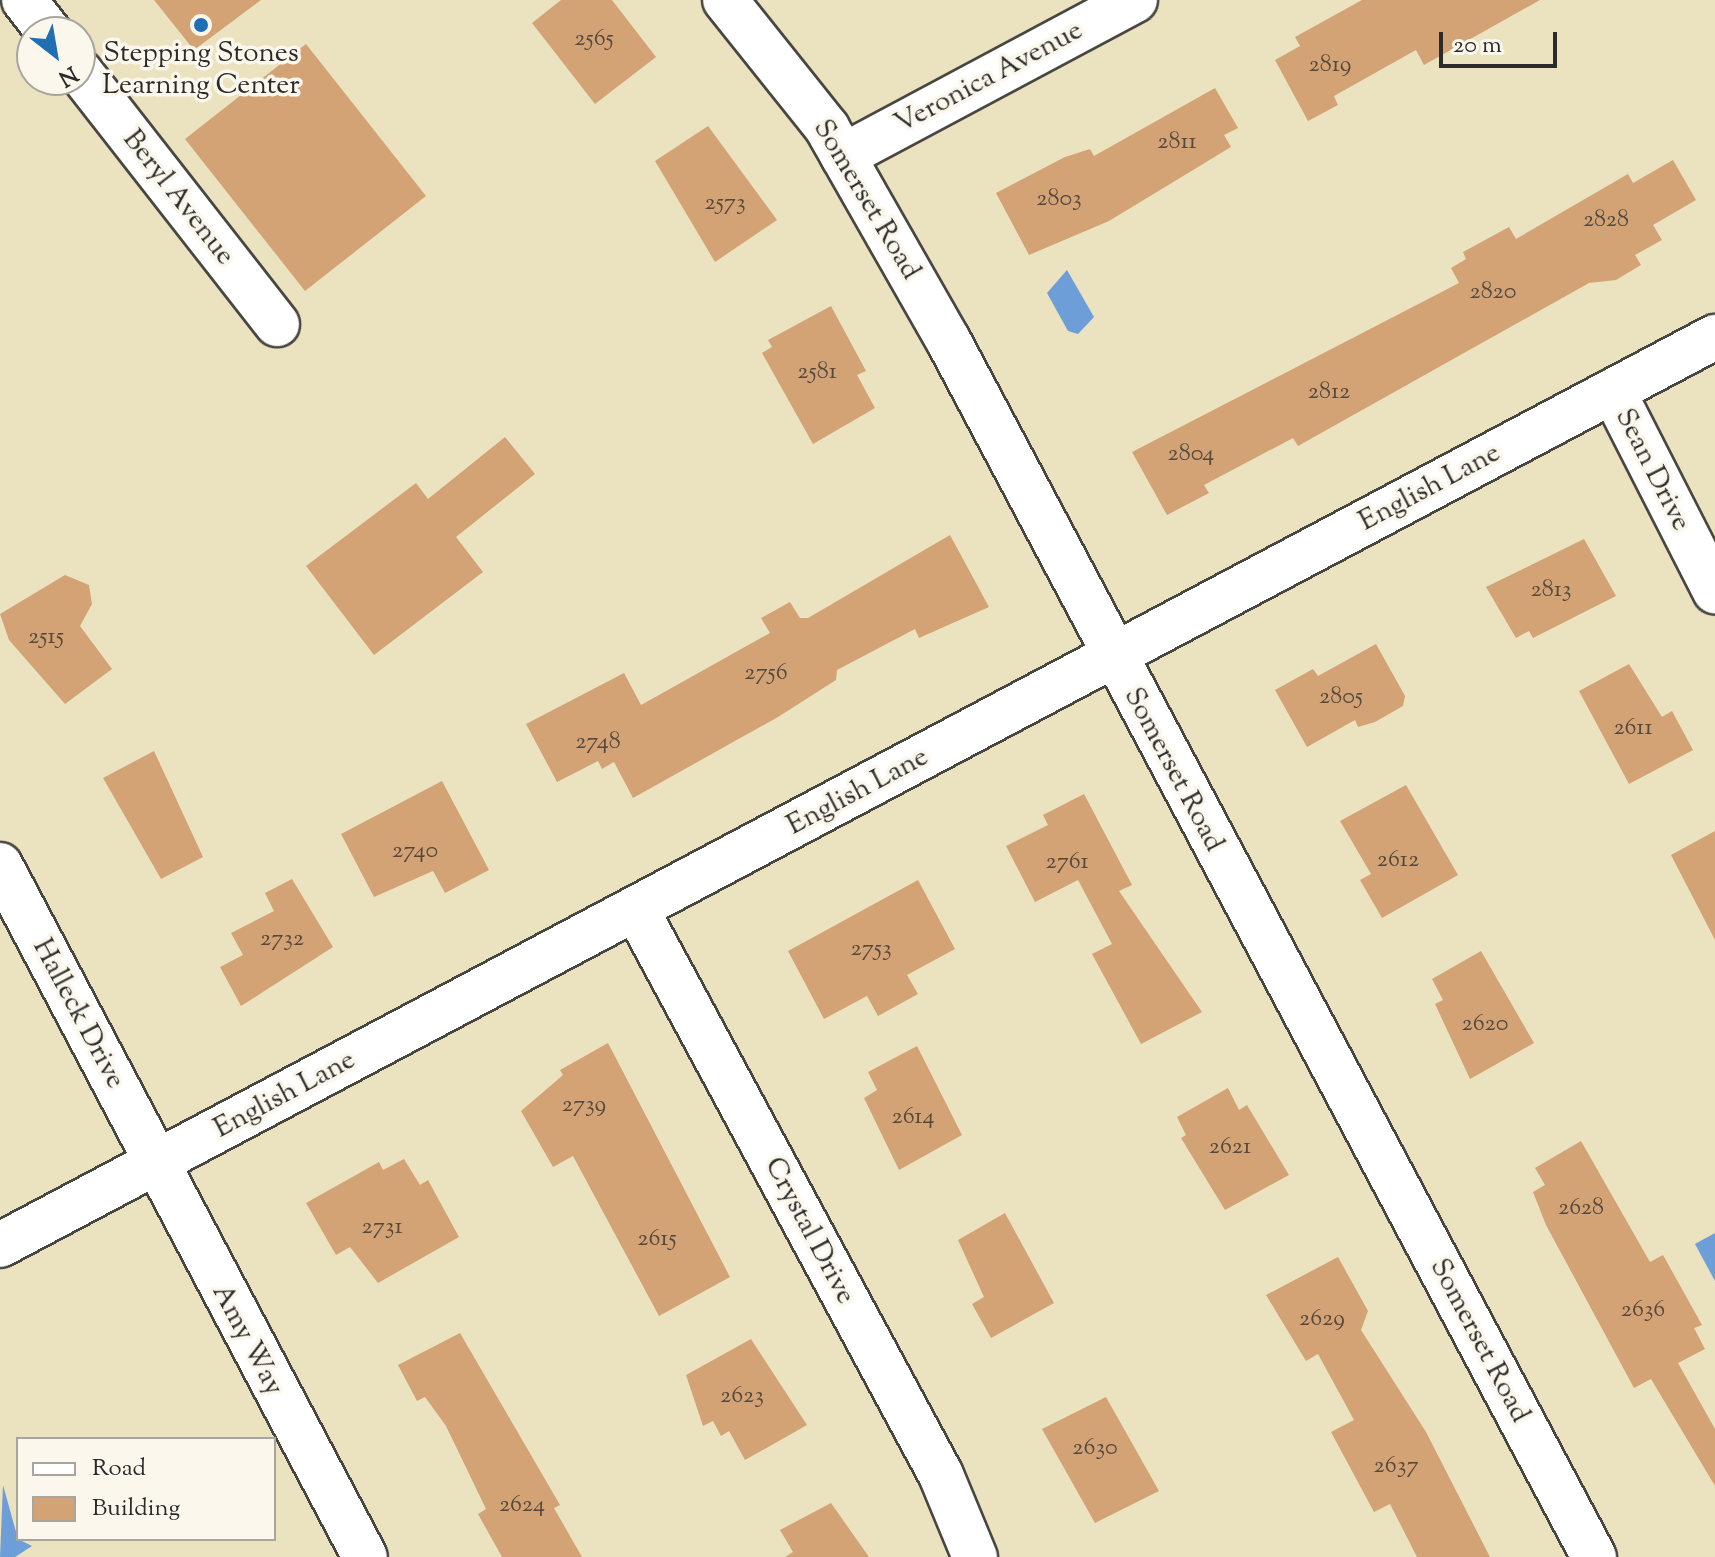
<!DOCTYPE html>
<html>
<head>
<meta charset="utf-8">
<style>
  body { margin:0 }
  #map { position:relative; width:1715px; height:1557px; overflow:hidden; background:#ebe2c0; font-family:"Sorts Mill Goudy",serif }
  div>[style] { position:absolute }
  .water>* { inset:0; background:#6d9ed7 }
  .building>* { inset:0; background:#d3a375 }
  .roads { filter:drop-shadow(2px 0 #484641) drop-shadow(-2px 0 #484641) drop-shadow(0 2px #484641) drop-shadow(0 -2px #484641) }
  .street>* { height:44px; margin:-22px; padding:0 22px; transform-origin:22px; border-radius:22px; background:#fff }
  .dots>* { width:22px; height:22px; translate:-50% -50%; box-sizing:border-box; border:4px solid #fbf7ec; border-radius:50% }
  span { translate:-50% -50%; white-space:nowrap; text-align:center; line-height:1.15; -webkit-text-stroke:7px #fbf7ec; paint-order:stroke }
  .number-label { font-size:24px; color:#55493e }
  .number-label span { -webkit-text-stroke-width:0 }
  .poi-label { font-size:28px; color:#2b2b2b }
  .street-label { font-size:28px; color:#2b2b2b }
  .legend { position:absolute; left:16px; top:1437px; width:260px; height:104px; box-sizing:border-box; background:#fbf7ec; border:2px solid #a8a59f; margin:0; padding:10px 14px; list-style:none; font-size:24px; color:#2b2b2b }
  .legend li { display:flex; align-items:center; gap:16px; height:40px }
  .legend b { width:40px; border:2px solid #a8a59f }
  .north { position:absolute; left:16px; top:16px; width:80px; height:80px; box-sizing:border-box; background:#fbf7ec; border:2px solid #a8a59f; border-radius:50%; rotate:149deg; font-size:22px; font-weight:700; line-height:32px; text-align:center; color:#2b2b2b }
  .north::after { content:''; display:block; margin:auto; width:28px; height:36px; background:#1f6fb2; clip-path:polygon(50% 0,100% 100%,50% 72%,0 100%) }
  .scale { position:absolute; left:1439px; top:32px; width:118px; height:36px; box-sizing:border-box; border:4px solid #2b2b2b; border-top:0; padding-left:10px; font-size:24px; line-height:28px; white-space:nowrap; color:#2b2b2b; -webkit-text-stroke:6px #fbf7ec; paint-order:stroke }
</style>
</head>
<body>
<div id="map">
  <div class="water">
    <div style="clip-path:polygon(1067px 270px,1094px 317px,1078px 334px,1068px 331px,1047px 293px)"></div>
    <div style="clip-path:polygon(1715px 1233px,1715px 1281px,1695px 1244px)"></div>
    <div style="clip-path:polygon(3px 1485px,18px 1539px,32px 1546px,15px 1557px,0 1557px)"></div>
  </div>
  <div class="building">
    <div style="clip-path:polygon(154px 0,261px 0,194px 50px)"></div>
    <div style="clip-path:polygon(561px 0,612px 0,656px 57px,595px 104px,532px 23px)"></div>
    <div style="clip-path:polygon(1362px 0,1540px 0,1424px 65px,1416px 50px,1334px 96px,1338px 105px,1308px 121px,1275px 60px,1300px 46px,1295px 37px)"></div>
    <div style="clip-path:polygon(306px 44px,426px 196px,305px 291px,185px 139px)"></div>
    <div style="clip-path:polygon(1215px 88px,1238px 128px,1224px 135px,1231px 147px,1109px 221px,1029px 255px,996px 193px,1065px 157px,1090px 149px,1094px 156px)"></div>
    <div style="clip-path:polygon(708px 126px,777px 220px,715px 262px,655px 161px)"></div>
    <div style="clip-path:polygon(1673px 160px,1696px 200px,1653px 225px,1662px 240px,1635px 255px,1641px 265px,1616px 280px,1589px 283px,1298px 446px,1293px 438px,1204px 485px,1209px 493px,1167px 515px,1132px 452px,1459px 283px,1451px 268px,1466px 259px,1463px 252px,1509px 227px,1516px 239px,1628px 174px,1633px 183px)"></div>
    <div style="clip-path:polygon(831px 306px,866px 371px,857px 375px,875px 408px,813px 444px,762px 353px,772px 347px,768px 340px)"></div>
    <div style="clip-path:polygon(505px 437px,535px 474px,456px 537px,483px 572px,374px 655px,306px 566px,416px 483px,428px 499px)"></div>
    <div style="clip-path:polygon(950px 535px,989px 607px,919px 638px,915px 629px,837px 670px,836px 680px,778px 717px,633px 798px,614px 762px,602px 769px,598px 761px,557px 782px,526px 724px,624px 673px,641px 705px,770px 633px,761px 618px,790px 602px,800px 618px,808px 618px)"></div>
    <div style="clip-path:polygon(1584px 539px,1616px 596px,1533px 638px,1529px 631px,1516px 638px,1486px 587px)"></div>
    <div style="clip-path:polygon(65px 575px,89px 585px,92px 604px,80px 626px,112px 669px,65px 704px,9px 640px,0 614px)"></div>
    <div style="clip-path:polygon(1376px 644px,1405px 696px,1403px 706px,1375px 722px,1358px 727px,1355px 720px,1307px 747px,1275px 690px,1313px 669px,1318px 676px)"></div>
    <div style="clip-path:polygon(1629px 664px,1662px 717px,1672px 711px,1693px 750px,1629px 784px,1579px 691px)"></div>
    <div style="clip-path:polygon(154px 751px,203px 857px,161px 879px,103px 778px)"></div>
    <div style="clip-path:polygon(442px 781px,489px 870px,445px 893px,433px 871px,374px 897px,341px 834px)"></div>
    <div style="clip-path:polygon(1406px 785px,1458px 875px,1382px 918px,1360px 880px,1371px 874px,1340px 821px)"></div>
    <div style="clip-path:polygon(1084px 794px,1132px 885px,1119px 891px,1202px 1012px,1141px 1044px,1092px 954px,1112px 944px,1078px 880px,1035px 902px,1006px 846px,1048px 825px,1043px 815px)"></div>
    <div style="clip-path:polygon(1715px 831px,1715px 940px,1671px 855px)"></div>
    <div style="clip-path:polygon(292px 879px,333px 947px,241px 1006px,220px 967px,243px 955px,231px 933px,274px 911px,265px 893px)"></div>
    <div style="clip-path:polygon(918px 880px,955px 949px,907px 975px,918px 994px,878px 1016px,867px 996px,824px 1019px,788px 951px)"></div>
    <div style="clip-path:polygon(1481px 951px,1534px 1043px,1470px 1079px,1435px 1004px,1443px 1000px,1432px 979px)"></div>
    <div style="clip-path:polygon(608px 1043px,730px 1277px,659px 1316px,573px 1156px,553px 1167px,521px 1111px,563px 1075px,560px 1070px)"></div>
    <div style="clip-path:polygon(917px 1046px,962px 1135px,899px 1170px,864px 1098px,877px 1090px,868px 1072px)"></div>
    <div style="clip-path:polygon(1228px 1088px,1239px 1110px,1247px 1105px,1289px 1175px,1225px 1210px,1181px 1138px,1186px 1135px,1177px 1117px)"></div>
    <div style="clip-path:polygon(1581px 1141px,1650px 1262px,1663px 1255px,1702px 1325px,1694px 1328px,1705px 1349px,1678px 1363px,1715px 1429px,1715px 1486px,1651px 1379px,1634px 1388px,1546px 1225px,1533px 1192px,1545px 1185px,1535px 1168px)"></div>
    <div style="clip-path:polygon(404px 1159px,420px 1185px,428px 1180px,459px 1237px,378px 1283px,350px 1247px,336px 1255px,306px 1203px,379px 1162px,383px 1170px)"></div>
    <div style="clip-path:polygon(1005px 1213px,1054px 1303px,991px 1338px,972px 1304px,984px 1297px,958px 1240px)"></div>
    <div style="clip-path:polygon(1338px 1257px,1368px 1311px,1361px 1330px,1426px 1432px,1490px 1557px,1417px 1557px,1390px 1504px,1374px 1512px,1331px 1432px,1354px 1420px,1318px 1354px,1306px 1361px,1266px 1295px)"></div>
    <div style="clip-path:polygon(460px 1333px,560px 1505px,554px 1508px,582px 1557px,502px 1557px,478px 1514px,486px 1509px,446px 1426px,425px 1397px,417px 1401px,398px 1365px)"></div>
    <div style="clip-path:polygon(751px 1339px,807px 1425px,745px 1460px,729px 1431px,721px 1436px,713px 1421px,703px 1426px,686px 1375px)"></div>
    <div style="clip-path:polygon(1106px 1397px,1159px 1491px,1095px 1523px,1042px 1429px)"></div>
    <div style="clip-path:polygon(831px 1503px,869px 1557px,785px 1557px,793px 1552px,780px 1530px)"></div>
  </div>
  <div class="roads">
    <div class="street">
      <div style="left:24px;top:0;width:41px;rotate:52deg"></div>
      <div style="left:725px;top:0;width:164px;rotate:51.4deg"></div>
      <div style="left:827px;top:128px;width:244px;rotate:60.3deg"></div>
      <div style="left:948px;top:340px;width:1378px;rotate:62.04deg"></div>
      <div style="left:80px;top:72px;width:320px;rotate:52deg"></div>
      <div style="left:843px;top:156px;width:331px;rotate:-28.1deg"></div>
      <div style="left:1613px;top:391px;width:225px;rotate:63deg"></div>
      <div style="left:0;top:865px;width:782px;rotate:62.19deg"></div>
      <div style="left:636px;top:909px;width:643px;rotate:61.68deg"></div>
      <div style="left:941px;top:1475px;width:89px;rotate:67.5deg"></div>
      <div style="left:0;top:1245px;width:1941px;rotate:-27.9deg"></div>
    </div>
  </div>
  <div class="dots">
    <div style="left:201px;top:25px;background:#1f6fb2"></div>
  </div>
  <div class="number-label">
    <span style="left:594px;top:40px">2565</span>
    <span style="left:1330px;top:66px">2819</span>
    <span style="left:1177px;top:143px">2811</span>
    <span style="left:1059px;top:200px">2803</span>
    <span style="left:725px;top:204px">2573</span>
    <span style="left:1606px;top:221px">2828</span>
    <span style="left:1493px;top:293px">2820</span>
    <span style="left:817px;top:373px">2581</span>
    <span style="left:1329px;top:393px">2812</span>
    <span style="left:1191px;top:455px">2804</span>
    <span style="left:1551px;top:591px">2813</span>
    <span style="left:46px;top:638px">2515</span>
    <span style="left:766px;top:674px">2756</span>
    <span style="left:1341px;top:698px">2805</span>
    <span style="left:1633px;top:729px">2611</span>
    <span style="left:598px;top:743px">2748</span>
    <span style="left:415px;top:852px">2740</span>
    <span style="left:1398px;top:861px">2612</span>
    <span style="left:1067px;top:863px">2761</span>
    <span style="left:282px;top:940px">2732</span>
    <span style="left:871px;top:950px">2753</span>
    <span style="left:1485px;top:1025px">2620</span>
    <span style="left:584px;top:1106px">2739</span>
    <span style="left:913px;top:1118px">2614</span>
    <span style="left:1230px;top:1148px">2621</span>
    <span style="left:1581px;top:1209px">2628</span>
    <span style="left:382px;top:1228px">2731</span>
    <span style="left:657px;top:1240px">2615</span>
    <span style="left:1643px;top:1311px">2636</span>
    <span style="left:1322px;top:1320px">2629</span>
    <span style="left:742px;top:1397px">2623</span>
    <span style="left:1095px;top:1449px">2630</span>
    <span style="left:1396px;top:1467px">2637</span>
    <span style="left:522px;top:1506px">2624</span>
  </div>
  <div class="poi-label">
    <span style="left:201px;top:70px">Stepping Stones<br>Learning Center</span>
  </div>
  <div class="street-label">
    <span style="left:989px;top:78px;rotate:-28deg">Veronica Avenue</span>
    <span style="left:178px;top:198px;rotate:52deg">Beryl Avenue</span>
    <span style="left:866px;top:200px;rotate:59deg">Somerset Road</span>
    <span style="left:1652px;top:470px;rotate:63deg">Sean Drive</span>
    <span style="left:1430px;top:488px;rotate:-28deg">English Lane</span>
    <span style="left:1173px;top:770px;rotate:62deg">Somerset Road</span>
    <span style="left:858px;top:792px;rotate:-28deg">English Lane</span>
    <span style="left:78px;top:1014px;rotate:62deg">Halleck Drive</span>
    <span style="left:285px;top:1095px;rotate:-28deg">English Lane</span>
    <span style="left:809px;top:1231px;rotate:62deg">Crystal Drive</span>
    <span style="left:247px;top:1340px;rotate:62deg">Amy Way</span>
    <span style="left:1479px;top:1341px;rotate:62deg">Somerset Road</span>
  </div>
  <ul class="legend">
  <li><b style="height:10px;background:#fff"></b>Road</li>
  <li><b style="height:22px;background:#d3a375"></b>Building</li>
  </ul>
  <div class="north">N</div>
  <div class="scale">20 m</div>
</div>
</body>
</html>
